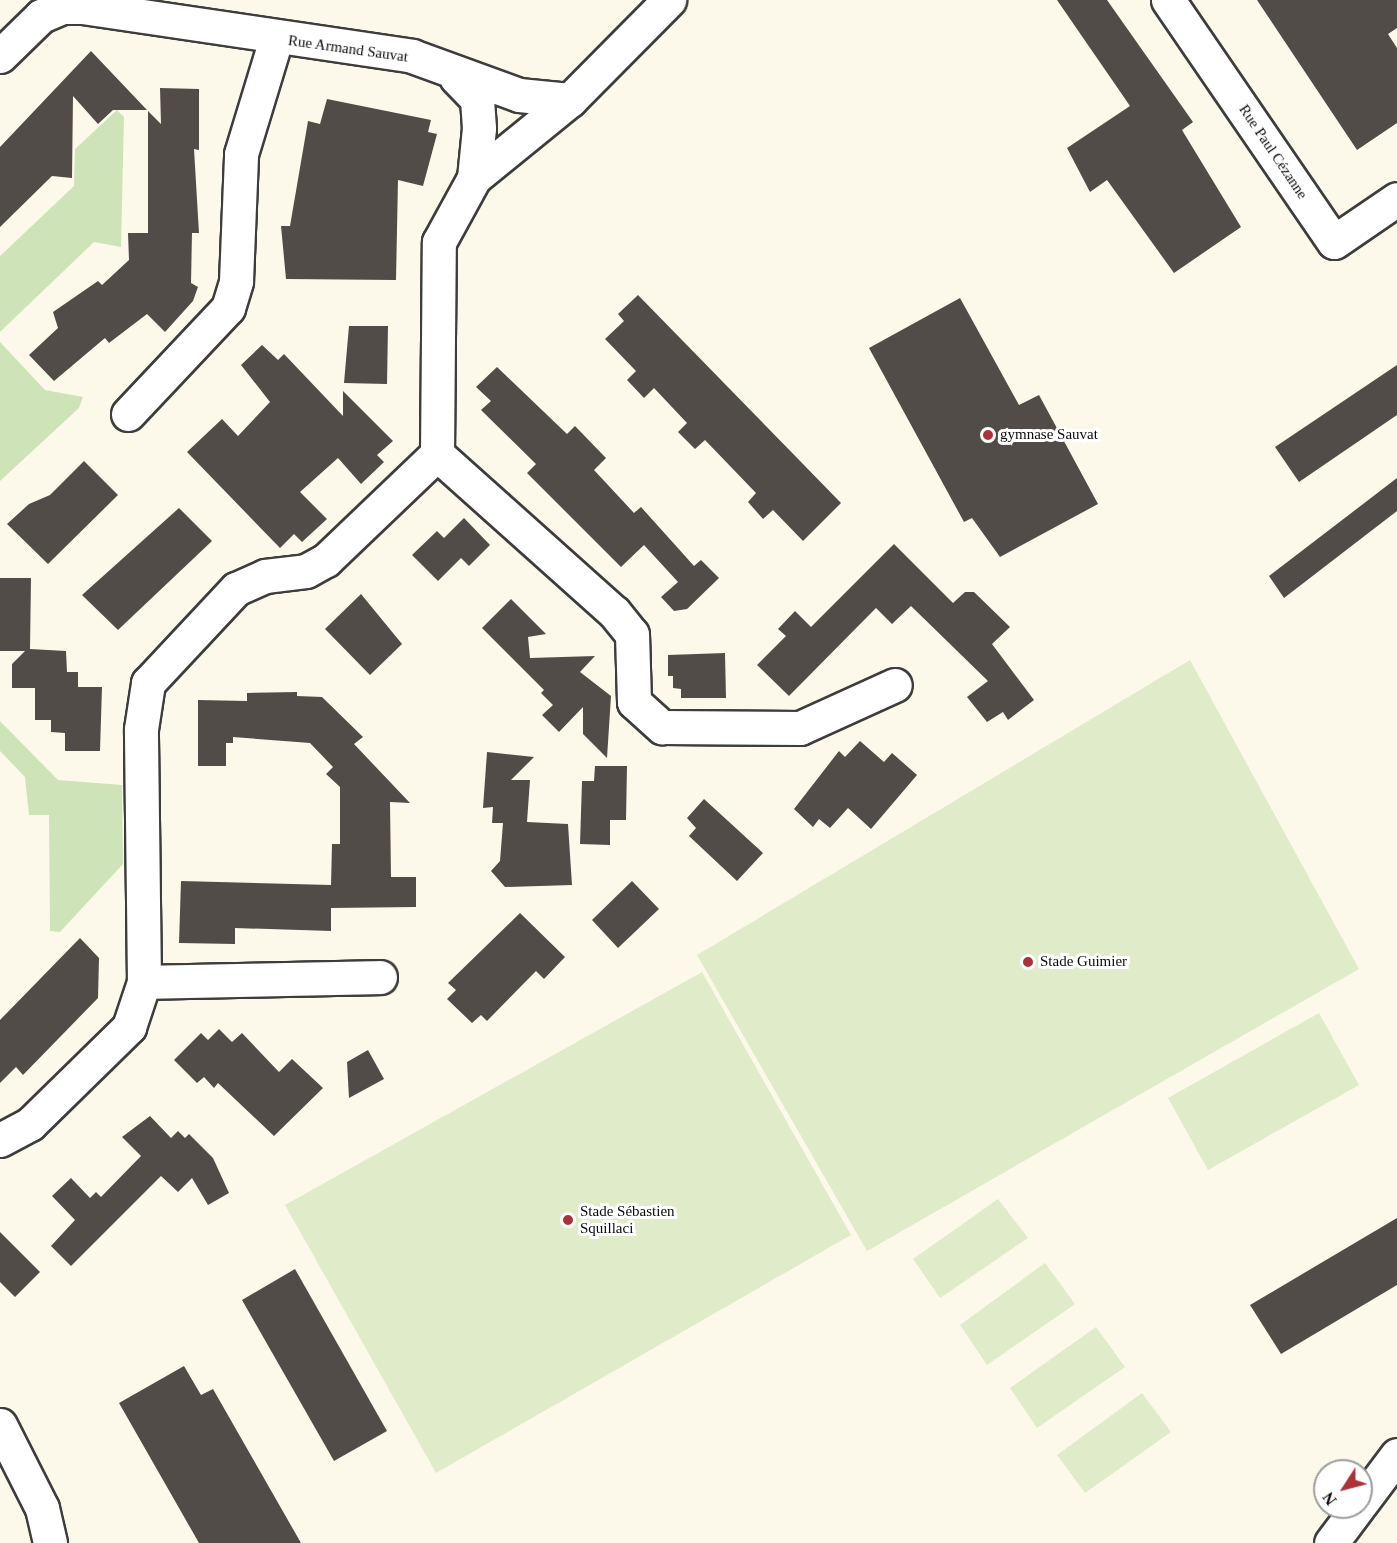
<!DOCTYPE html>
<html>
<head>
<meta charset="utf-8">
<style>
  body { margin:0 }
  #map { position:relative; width:1397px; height:1543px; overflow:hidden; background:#fdf9ea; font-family:"Times New Roman",serif }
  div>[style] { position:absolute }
  .green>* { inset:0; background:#cfe3b8 }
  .pitch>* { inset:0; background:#dfebc9 }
  .building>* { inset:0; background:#524c48 }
  .roads { filter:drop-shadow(2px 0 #3d3d3d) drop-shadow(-2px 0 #3d3d3d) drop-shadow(0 2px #3d3d3d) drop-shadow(0 -2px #3d3d3d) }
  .minor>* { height:33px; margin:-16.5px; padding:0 16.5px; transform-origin:16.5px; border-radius:16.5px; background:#fff }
  .tertiary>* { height:33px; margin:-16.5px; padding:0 16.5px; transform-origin:16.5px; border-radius:16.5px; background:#fff }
  .dots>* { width:16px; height:16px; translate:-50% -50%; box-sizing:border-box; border:3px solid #fff; border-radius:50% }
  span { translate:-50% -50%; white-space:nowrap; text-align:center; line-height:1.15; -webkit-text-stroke:6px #fff; paint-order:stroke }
  .street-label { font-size:15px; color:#0a0a0a }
  .poi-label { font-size:15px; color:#0a0a0a }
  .left { translate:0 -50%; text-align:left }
  .north { position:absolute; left:1313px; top:1459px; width:60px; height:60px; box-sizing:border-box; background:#fff; border:2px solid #9d9d9d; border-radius:50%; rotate:234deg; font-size:16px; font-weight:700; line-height:24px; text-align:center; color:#0a0a0a }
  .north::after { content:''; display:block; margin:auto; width:21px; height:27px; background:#ab3239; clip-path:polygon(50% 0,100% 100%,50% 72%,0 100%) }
</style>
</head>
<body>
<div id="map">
  <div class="green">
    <div style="clip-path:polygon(117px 110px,124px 117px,121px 247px,94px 242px,0 332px,0 256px,74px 186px,75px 149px)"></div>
    <div style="clip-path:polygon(0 342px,45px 390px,83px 397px,79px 408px,0 481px)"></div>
    <div style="clip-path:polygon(0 721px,58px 780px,122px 785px,123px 864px,60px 932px,50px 931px,49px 815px,29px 815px,25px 777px,0 751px)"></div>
  </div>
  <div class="pitch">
    <div style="clip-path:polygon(1190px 660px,1359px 969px,867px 1251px,697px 955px)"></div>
    <div style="clip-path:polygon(702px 972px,851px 1235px,436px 1473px,285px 1205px)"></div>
    <div style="clip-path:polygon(1319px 1013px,1359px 1085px,1208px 1170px,1168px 1098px)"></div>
    <div style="clip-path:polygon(998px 1199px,1028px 1238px,940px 1298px,913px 1259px)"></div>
    <div style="clip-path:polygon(1045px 1263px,1075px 1304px,987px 1365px,960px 1325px)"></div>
    <div style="clip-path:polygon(1096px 1327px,1125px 1367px,1037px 1428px,1010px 1388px)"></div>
    <div style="clip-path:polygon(1142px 1393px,1171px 1432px,1085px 1493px,1057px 1455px)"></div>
  </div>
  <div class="building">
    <div style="clip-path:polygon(1057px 0,1107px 0,1193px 122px,1182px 130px,1241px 227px,1174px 273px,1107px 180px,1090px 192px,1067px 148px,1130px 106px)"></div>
    <div style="clip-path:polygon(1257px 0,1397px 0,1397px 28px,1388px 34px,1397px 48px,1397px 123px,1357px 150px)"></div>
    <div style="clip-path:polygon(91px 51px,147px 110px,113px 110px,98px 124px,73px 96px,72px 178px,52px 176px,0 227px,0 147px)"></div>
    <div style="clip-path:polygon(160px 88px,199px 89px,199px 150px,194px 149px,199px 233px,192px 233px,191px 283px,198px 287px,193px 301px,165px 332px,147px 314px,109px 343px,105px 338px,54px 381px,29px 355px,58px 328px,53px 312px,98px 281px,102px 285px,129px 260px,128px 233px,148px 233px,148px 111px,161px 124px)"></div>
    <div style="clip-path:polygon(327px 99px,431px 120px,428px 132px,437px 134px,423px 186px,398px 180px,396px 280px,286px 279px,281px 226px,290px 226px,308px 121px,320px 124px)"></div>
    <div style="clip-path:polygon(638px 295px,841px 503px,803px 541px,773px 510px,763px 519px,748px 502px,756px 493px,705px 440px,695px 449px,678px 432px,687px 423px,654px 388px,644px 398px,627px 380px,636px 371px,605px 339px,624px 321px,618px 314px)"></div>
    <div style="clip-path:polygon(960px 298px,1019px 405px,1039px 395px,1098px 504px,1000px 557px,972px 518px,964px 522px,869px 348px)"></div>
    <div style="clip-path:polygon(349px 326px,388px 326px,387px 384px,344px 383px)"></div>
    <div style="clip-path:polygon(262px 345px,278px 360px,284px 354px,343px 416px,343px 391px,393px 441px,377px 455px,384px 462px,361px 484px,338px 458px,300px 492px,327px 519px,302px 542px,294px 534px,280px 548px,187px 452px,222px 419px,238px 436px,270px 402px,241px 365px)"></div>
    <div style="clip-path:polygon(1397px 365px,1397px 415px,1299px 482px,1275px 447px)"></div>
    <div style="clip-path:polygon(497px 367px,567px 434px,575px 426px,606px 458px,594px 470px,634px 513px,641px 507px,694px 566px,701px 560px,719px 578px,687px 609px,674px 611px,661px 597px,678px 582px,644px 545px,621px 567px,527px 473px,536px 464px,481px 410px,491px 401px,476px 387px)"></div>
    <div style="clip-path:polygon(84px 461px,118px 495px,48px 564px,7px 524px,29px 504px,50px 495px)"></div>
    <div style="clip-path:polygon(1397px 478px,1397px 511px,1284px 598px,1269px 576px)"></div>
    <div style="clip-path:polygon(179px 508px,212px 541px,118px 630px,82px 595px)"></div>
    <div style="clip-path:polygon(464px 518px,490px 545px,469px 566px,461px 558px,438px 581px,412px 555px,437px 531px,444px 538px)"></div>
    <div style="clip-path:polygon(894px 544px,953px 603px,965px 592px,974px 592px,1010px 627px,992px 644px,1034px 700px,1008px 720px,1003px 712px,987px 722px,967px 697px,988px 681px,911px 606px,892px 624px,876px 608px,789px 696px,757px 665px,786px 636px,778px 629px,795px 611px,811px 627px)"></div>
    <div style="clip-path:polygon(0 578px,31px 578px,30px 649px,66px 651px,67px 672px,78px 672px,78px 687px,102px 687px,100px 751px,65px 751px,65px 733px,51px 732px,51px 720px,35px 720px,35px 688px,12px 688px,12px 664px,25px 651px,0 651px)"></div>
    <div style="clip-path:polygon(361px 594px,402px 644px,370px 675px,325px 629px)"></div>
    <div style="clip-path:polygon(511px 599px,546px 634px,528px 637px,530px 658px,595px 656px,580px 672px,611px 696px,607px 758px,583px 734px,583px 707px,559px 732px,542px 715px,553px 705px,541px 693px,544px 690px,482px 628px)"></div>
    <div style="clip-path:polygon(725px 653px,726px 698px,681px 698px,681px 689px,673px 688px,673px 676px,668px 676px,668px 655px)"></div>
    <div style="clip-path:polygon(297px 692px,297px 696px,322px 697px,363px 737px,354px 744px,410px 803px,390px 802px,391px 877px,416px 877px,416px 907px,331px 908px,331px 931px,235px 928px,235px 944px,179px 943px,181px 881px,331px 885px,332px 844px,340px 844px,340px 787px,326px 774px,333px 767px,310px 743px,233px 737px,233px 743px,226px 743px,226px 766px,198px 766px,198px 700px,247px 701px,247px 693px)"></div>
    <div style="clip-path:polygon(860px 741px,884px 762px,892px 753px,917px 775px,871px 829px,848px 808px,830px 828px,819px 819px,813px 827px,794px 809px,839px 751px,845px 757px)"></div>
    <div style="clip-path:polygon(487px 752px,534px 757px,511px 780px,530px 780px,527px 822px,568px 824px,572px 885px,505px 887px,491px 871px,500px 861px,503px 823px,492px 823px,493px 807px,483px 808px)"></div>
    <div style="clip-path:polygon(595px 766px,627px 766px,626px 820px,610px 820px,610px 845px,580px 844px,582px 781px,594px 781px)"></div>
    <div style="clip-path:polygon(704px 799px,763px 853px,737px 881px,689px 836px,696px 828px,687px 818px)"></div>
    <div style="clip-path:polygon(632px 881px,659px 909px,618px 948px,592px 920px)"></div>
    <div style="clip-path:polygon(520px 913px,565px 957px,544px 979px,536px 971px,487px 1021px,481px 1015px,472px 1023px,447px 999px,456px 990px,448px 983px)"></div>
    <div style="clip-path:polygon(80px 938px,99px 958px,98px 998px,23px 1075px,16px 1067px,0 1083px,0 1020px)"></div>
    <div style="clip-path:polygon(219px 1029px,232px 1042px,242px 1033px,279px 1072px,292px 1059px,323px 1088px,274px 1136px,218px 1083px,214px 1088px,204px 1077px,197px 1083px,174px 1060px,201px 1033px,208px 1040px)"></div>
    <div style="clip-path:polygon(368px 1050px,384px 1079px,349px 1098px,347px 1062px)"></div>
    <div style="clip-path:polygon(150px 1116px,171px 1138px,178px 1131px,185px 1138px,189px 1134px,213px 1158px,229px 1193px,208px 1205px,192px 1178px,178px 1192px,161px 1176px,71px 1266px,51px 1246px,75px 1220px,52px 1196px,71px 1178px,90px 1198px,96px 1192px,101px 1197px,141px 1156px,122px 1137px)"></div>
    <div style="clip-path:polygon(1397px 1218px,1397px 1285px,1281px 1354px,1250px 1305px)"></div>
    <div style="clip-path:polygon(0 1232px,40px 1272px,15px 1297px,0 1282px)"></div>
    <div style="clip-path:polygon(295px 1269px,387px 1431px,334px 1461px,242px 1300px)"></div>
    <div style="clip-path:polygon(184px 1366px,201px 1395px,213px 1389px,301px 1543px,199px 1543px,119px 1403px)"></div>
  </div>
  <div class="roads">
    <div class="minor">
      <div style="left:1168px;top:0;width:293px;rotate:55.6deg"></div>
      <div style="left:1334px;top:242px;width:76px;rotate:-34.3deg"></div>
      <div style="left:0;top:56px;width:57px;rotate:-44.3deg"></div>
      <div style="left:41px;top:16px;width:23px;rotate:-23deg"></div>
      <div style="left:62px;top:7px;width:20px"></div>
      <div style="left:82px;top:7px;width:334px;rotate:8.4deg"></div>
      <div style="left:412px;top:56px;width:114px;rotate:20deg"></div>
      <div style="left:519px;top:95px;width:51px;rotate:5.6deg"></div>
      <div style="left:474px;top:178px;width:124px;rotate:-39.1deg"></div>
      <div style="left:570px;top:100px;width:141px;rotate:-45.3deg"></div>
      <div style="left:128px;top:414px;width:146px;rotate:-46.7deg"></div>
      <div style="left:228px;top:308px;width:28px;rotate:-73deg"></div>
      <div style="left:236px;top:281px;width:127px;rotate:-87.7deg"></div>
      <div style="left:241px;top:154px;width:120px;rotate:-73.1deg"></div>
      <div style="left:437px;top:454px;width:237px;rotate:41.8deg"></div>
      <div style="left:614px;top:612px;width:28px;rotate:51deg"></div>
      <div style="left:632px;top:634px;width:68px;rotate:88.3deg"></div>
      <div style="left:634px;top:702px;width:38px;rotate:42deg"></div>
      <div style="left:662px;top:727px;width:138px;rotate:0.4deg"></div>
      <div style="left:800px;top:728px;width:104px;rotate:-24.4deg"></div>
      <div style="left:144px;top:982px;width:236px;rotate:-1.2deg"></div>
      <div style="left:0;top:1140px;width:34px;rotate:-28deg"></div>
      <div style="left:30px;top:1124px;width:139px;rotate:-44.4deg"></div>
      <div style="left:129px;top:1027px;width:47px;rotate:-71.6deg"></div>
      <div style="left:144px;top:982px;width:253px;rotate:-90.7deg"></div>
      <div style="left:141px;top:729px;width:47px;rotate:-81.3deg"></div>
      <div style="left:148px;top:683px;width:129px;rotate:-46.9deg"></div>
      <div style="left:236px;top:589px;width:32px;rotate:-24deg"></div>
      <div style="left:265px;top:576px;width:41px;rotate:-7deg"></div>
      <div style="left:306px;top:571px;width:23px;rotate:-29deg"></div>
      <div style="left:326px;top:560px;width:153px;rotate:-43.7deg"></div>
      <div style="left:437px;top:454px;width:212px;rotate:-89.5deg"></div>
      <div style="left:439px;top:242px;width:73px;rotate:-61.3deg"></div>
      <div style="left:474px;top:178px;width:50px;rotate:-84.3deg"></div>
      <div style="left:479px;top:128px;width:29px;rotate:-94deg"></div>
      <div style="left:477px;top:99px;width:30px;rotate:-134deg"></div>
      <div style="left:1361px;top:1503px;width:60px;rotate:-53.1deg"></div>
      <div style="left:1331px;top:1543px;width:45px;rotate:-53.1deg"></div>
    </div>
    <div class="tertiary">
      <div style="left:0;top:1425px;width:93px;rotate:63.2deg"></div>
      <div style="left:42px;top:1508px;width:36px;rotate:77deg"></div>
    </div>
  </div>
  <div class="dots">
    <div style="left:988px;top:435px;background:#ab3239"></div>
    <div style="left:1028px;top:962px;background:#ab3239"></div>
    <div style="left:568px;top:1220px;background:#ab3239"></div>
  </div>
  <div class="street-label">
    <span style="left:348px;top:49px;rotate:8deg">Rue Armand Sauvat</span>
    <span style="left:1273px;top:152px;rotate:56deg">Rue Paul Cézanne</span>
  </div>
  <div class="poi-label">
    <span class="left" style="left:1000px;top:435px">gymnase Sauvat</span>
    <span class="left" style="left:1040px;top:962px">Stade Guimier</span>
    <span class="left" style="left:580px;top:1220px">Stade Sébastien<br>Squillaci</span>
  </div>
  <div class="north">N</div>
</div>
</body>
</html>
